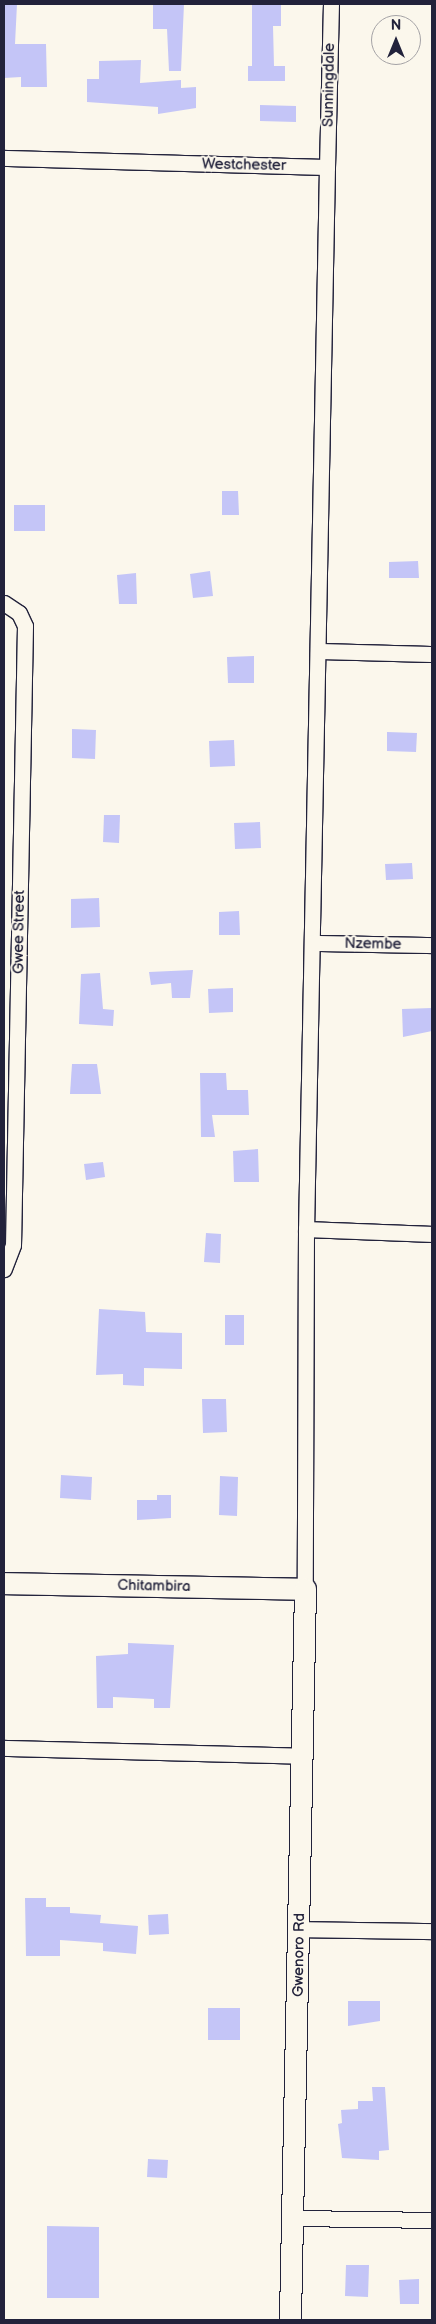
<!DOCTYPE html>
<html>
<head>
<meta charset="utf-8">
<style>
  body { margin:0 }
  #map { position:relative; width:436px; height:2324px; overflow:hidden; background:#fbf7ec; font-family:"Balsamiq Sans",sans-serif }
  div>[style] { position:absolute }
  .building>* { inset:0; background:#c4c5f7 }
  .roads { filter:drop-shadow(1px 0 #22223b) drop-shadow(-1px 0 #22223b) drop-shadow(0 1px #22223b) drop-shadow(0 -1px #22223b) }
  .street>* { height:15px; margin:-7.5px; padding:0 7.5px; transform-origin:7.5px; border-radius:7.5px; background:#fbf7ec }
  .secondary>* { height:21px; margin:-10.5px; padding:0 10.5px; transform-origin:10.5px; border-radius:10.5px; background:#fbf7ec }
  span { translate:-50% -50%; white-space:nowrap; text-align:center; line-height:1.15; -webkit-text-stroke:4px #fbf7ec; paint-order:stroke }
  .street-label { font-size:15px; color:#22223b }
  .frame { position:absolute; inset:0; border:5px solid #22223b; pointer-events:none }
  .north { position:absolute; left:371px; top:15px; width:50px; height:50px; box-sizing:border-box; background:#fbf7ec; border:1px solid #a4a2a5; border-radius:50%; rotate:0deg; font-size:14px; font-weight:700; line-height:20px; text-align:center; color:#22223b }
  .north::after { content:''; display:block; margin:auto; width:18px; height:22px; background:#22223b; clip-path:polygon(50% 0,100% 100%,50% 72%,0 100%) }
</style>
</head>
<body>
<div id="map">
  <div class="building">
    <div style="clip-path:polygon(4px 4px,17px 4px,15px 44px,46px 44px,47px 87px,21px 87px,21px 77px,4px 78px)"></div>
    <div style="clip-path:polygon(153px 4px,184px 4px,181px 71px,169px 71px,167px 29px,153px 29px)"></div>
    <div style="clip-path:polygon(252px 4px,281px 4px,281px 26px,273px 26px,274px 66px,285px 66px,285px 81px,248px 81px,248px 66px,252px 66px)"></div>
    <div style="clip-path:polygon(141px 60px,140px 83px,181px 80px,181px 88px,196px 87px,196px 108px,158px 114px,158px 107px,87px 102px,87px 79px,99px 79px,99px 61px)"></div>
    <div style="clip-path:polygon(260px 105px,296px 106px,296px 122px,260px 121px)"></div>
    <div style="clip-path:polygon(222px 491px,238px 491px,239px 515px,222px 515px)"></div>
    <div style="clip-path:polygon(14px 505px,45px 505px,45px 531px,14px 531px)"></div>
    <div style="clip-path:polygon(418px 561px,419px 578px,389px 578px,389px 562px)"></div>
    <div style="clip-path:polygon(210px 571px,213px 596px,193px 598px,190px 574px)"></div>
    <div style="clip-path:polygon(136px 573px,137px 604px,119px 604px,117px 575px)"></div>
    <div style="clip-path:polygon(254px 656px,254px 683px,228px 683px,227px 657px)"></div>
    <div style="clip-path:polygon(72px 729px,96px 730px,95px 759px,72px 758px)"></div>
    <div style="clip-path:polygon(387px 732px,417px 733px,416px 752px,387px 751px)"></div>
    <div style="clip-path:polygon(234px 740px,235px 766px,210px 767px,209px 741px)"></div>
    <div style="clip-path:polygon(104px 815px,120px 815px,119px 843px,103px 842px)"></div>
    <div style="clip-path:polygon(260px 822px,261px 848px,235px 849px,234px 823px)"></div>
    <div style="clip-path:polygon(412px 863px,413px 879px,386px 880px,385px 864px)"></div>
    <div style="clip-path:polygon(99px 898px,100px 927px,71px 928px,71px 899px)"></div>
    <div style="clip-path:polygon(239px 911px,240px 935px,219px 935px,219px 912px)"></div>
    <div style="clip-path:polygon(193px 970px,190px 998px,172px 998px,171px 983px,151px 985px,149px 972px)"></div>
    <div style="clip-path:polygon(100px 973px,103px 1009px,114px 1010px,113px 1026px,79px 1024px,81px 974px)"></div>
    <div style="clip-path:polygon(233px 988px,233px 1012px,209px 1013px,208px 989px)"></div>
    <div style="clip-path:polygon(432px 1008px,432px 1031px,403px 1037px,402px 1009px)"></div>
    <div style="clip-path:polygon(72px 1064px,97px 1064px,101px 1094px,70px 1094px)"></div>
    <div style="clip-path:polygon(200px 1073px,226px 1073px,227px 1090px,248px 1090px,249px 1115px,212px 1115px,215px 1137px,201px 1137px)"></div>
    <div style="clip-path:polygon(258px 1149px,259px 1182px,234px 1182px,233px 1151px)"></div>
    <div style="clip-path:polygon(103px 1162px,105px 1177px,86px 1180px,84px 1164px)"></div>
    <div style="clip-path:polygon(206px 1233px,221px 1234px,220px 1263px,204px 1262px)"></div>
    <div style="clip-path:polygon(99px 1309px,145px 1312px,146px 1332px,182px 1333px,182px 1369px,144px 1368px,144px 1386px,123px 1385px,123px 1374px,96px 1375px)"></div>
    <div style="clip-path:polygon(225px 1315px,244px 1315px,244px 1345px,225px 1345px)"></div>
    <div style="clip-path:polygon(202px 1399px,226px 1399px,227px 1432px,203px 1433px)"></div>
    <div style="clip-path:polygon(61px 1475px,92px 1477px,91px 1500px,60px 1498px)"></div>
    <div style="clip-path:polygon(220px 1476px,238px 1477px,237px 1516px,219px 1515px)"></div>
    <div style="clip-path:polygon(157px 1495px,171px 1495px,171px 1518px,137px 1520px,137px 1500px,157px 1500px)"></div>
    <div style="clip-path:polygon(128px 1643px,174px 1645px,170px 1708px,154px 1708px,154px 1699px,113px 1697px,113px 1708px,97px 1708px,96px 1656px,128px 1654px)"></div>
    <div style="clip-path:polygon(25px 1898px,46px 1898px,46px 1907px,70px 1907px,70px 1913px,101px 1915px,100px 1923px,138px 1926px,136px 1954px,103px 1951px,103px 1943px,60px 1940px,60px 1956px,26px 1956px)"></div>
    <div style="clip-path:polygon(168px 1914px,169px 1934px,149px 1935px,148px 1915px)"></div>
    <div style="clip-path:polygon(348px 2001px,380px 2001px,380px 2021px,348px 2026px)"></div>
    <div style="clip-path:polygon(208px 2008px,240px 2008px,240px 2040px,208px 2040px)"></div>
    <div style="clip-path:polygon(372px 2087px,385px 2087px,389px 2150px,379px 2151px,379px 2160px,342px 2158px,338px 2124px,342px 2123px,341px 2110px,358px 2109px,358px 2101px,373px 2101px)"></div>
    <div style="clip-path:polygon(148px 2159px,168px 2160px,167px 2178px,147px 2177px)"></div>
    <div style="clip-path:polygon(47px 2226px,99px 2227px,99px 2298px,47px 2298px)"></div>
    <div style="clip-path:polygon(346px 2265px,369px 2265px,368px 2297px,345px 2296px)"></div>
    <div style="clip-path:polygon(419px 2279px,419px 2304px,400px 2304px,399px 2280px)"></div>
  </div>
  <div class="roads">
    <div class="street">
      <div style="left:4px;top:158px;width:323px;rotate:1.6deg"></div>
      <div style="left:327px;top:167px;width:1062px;rotate:91.13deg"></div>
      <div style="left:306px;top:1229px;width:360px;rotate:90.2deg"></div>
      <div style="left:327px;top:167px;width:163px;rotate:-88.6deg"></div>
      <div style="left:4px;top:603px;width:18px;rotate:34deg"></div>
      <div style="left:19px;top:613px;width:14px;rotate:65deg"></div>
      <div style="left:25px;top:626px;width:619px;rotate:91.11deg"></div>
      <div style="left:13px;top:1245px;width:26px;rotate:111deg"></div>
      <div style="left:318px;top:651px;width:114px;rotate:1.5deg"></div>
      <div style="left:313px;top:943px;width:119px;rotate:1deg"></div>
      <div style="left:306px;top:1229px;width:126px;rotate:2.3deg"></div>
      <div style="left:4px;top:1748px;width:300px;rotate:1.5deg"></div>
      <div style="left:299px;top:1929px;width:133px;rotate:0.9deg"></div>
      <div style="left:294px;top:2218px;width:138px;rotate:0.8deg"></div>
    </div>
    <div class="secondary">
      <div style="left:4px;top:1583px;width:301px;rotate:1.1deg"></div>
      <div style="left:305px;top:1589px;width:731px;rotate:91.18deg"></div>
    </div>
  </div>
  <div class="street-label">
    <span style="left:329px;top:85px;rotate:-89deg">Sunningdale</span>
    <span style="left:244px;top:165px;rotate:1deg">Westchester</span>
    <span style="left:19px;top:932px;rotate:-89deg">Gwee Street</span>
    <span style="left:373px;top:944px;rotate:1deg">Nzembe</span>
    <span style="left:154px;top:1586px;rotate:1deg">Chitambira</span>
    <span style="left:299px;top:1955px;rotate:-89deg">Gwenoro Rd</span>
  </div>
  <div class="frame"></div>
  <div class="north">N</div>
</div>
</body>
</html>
